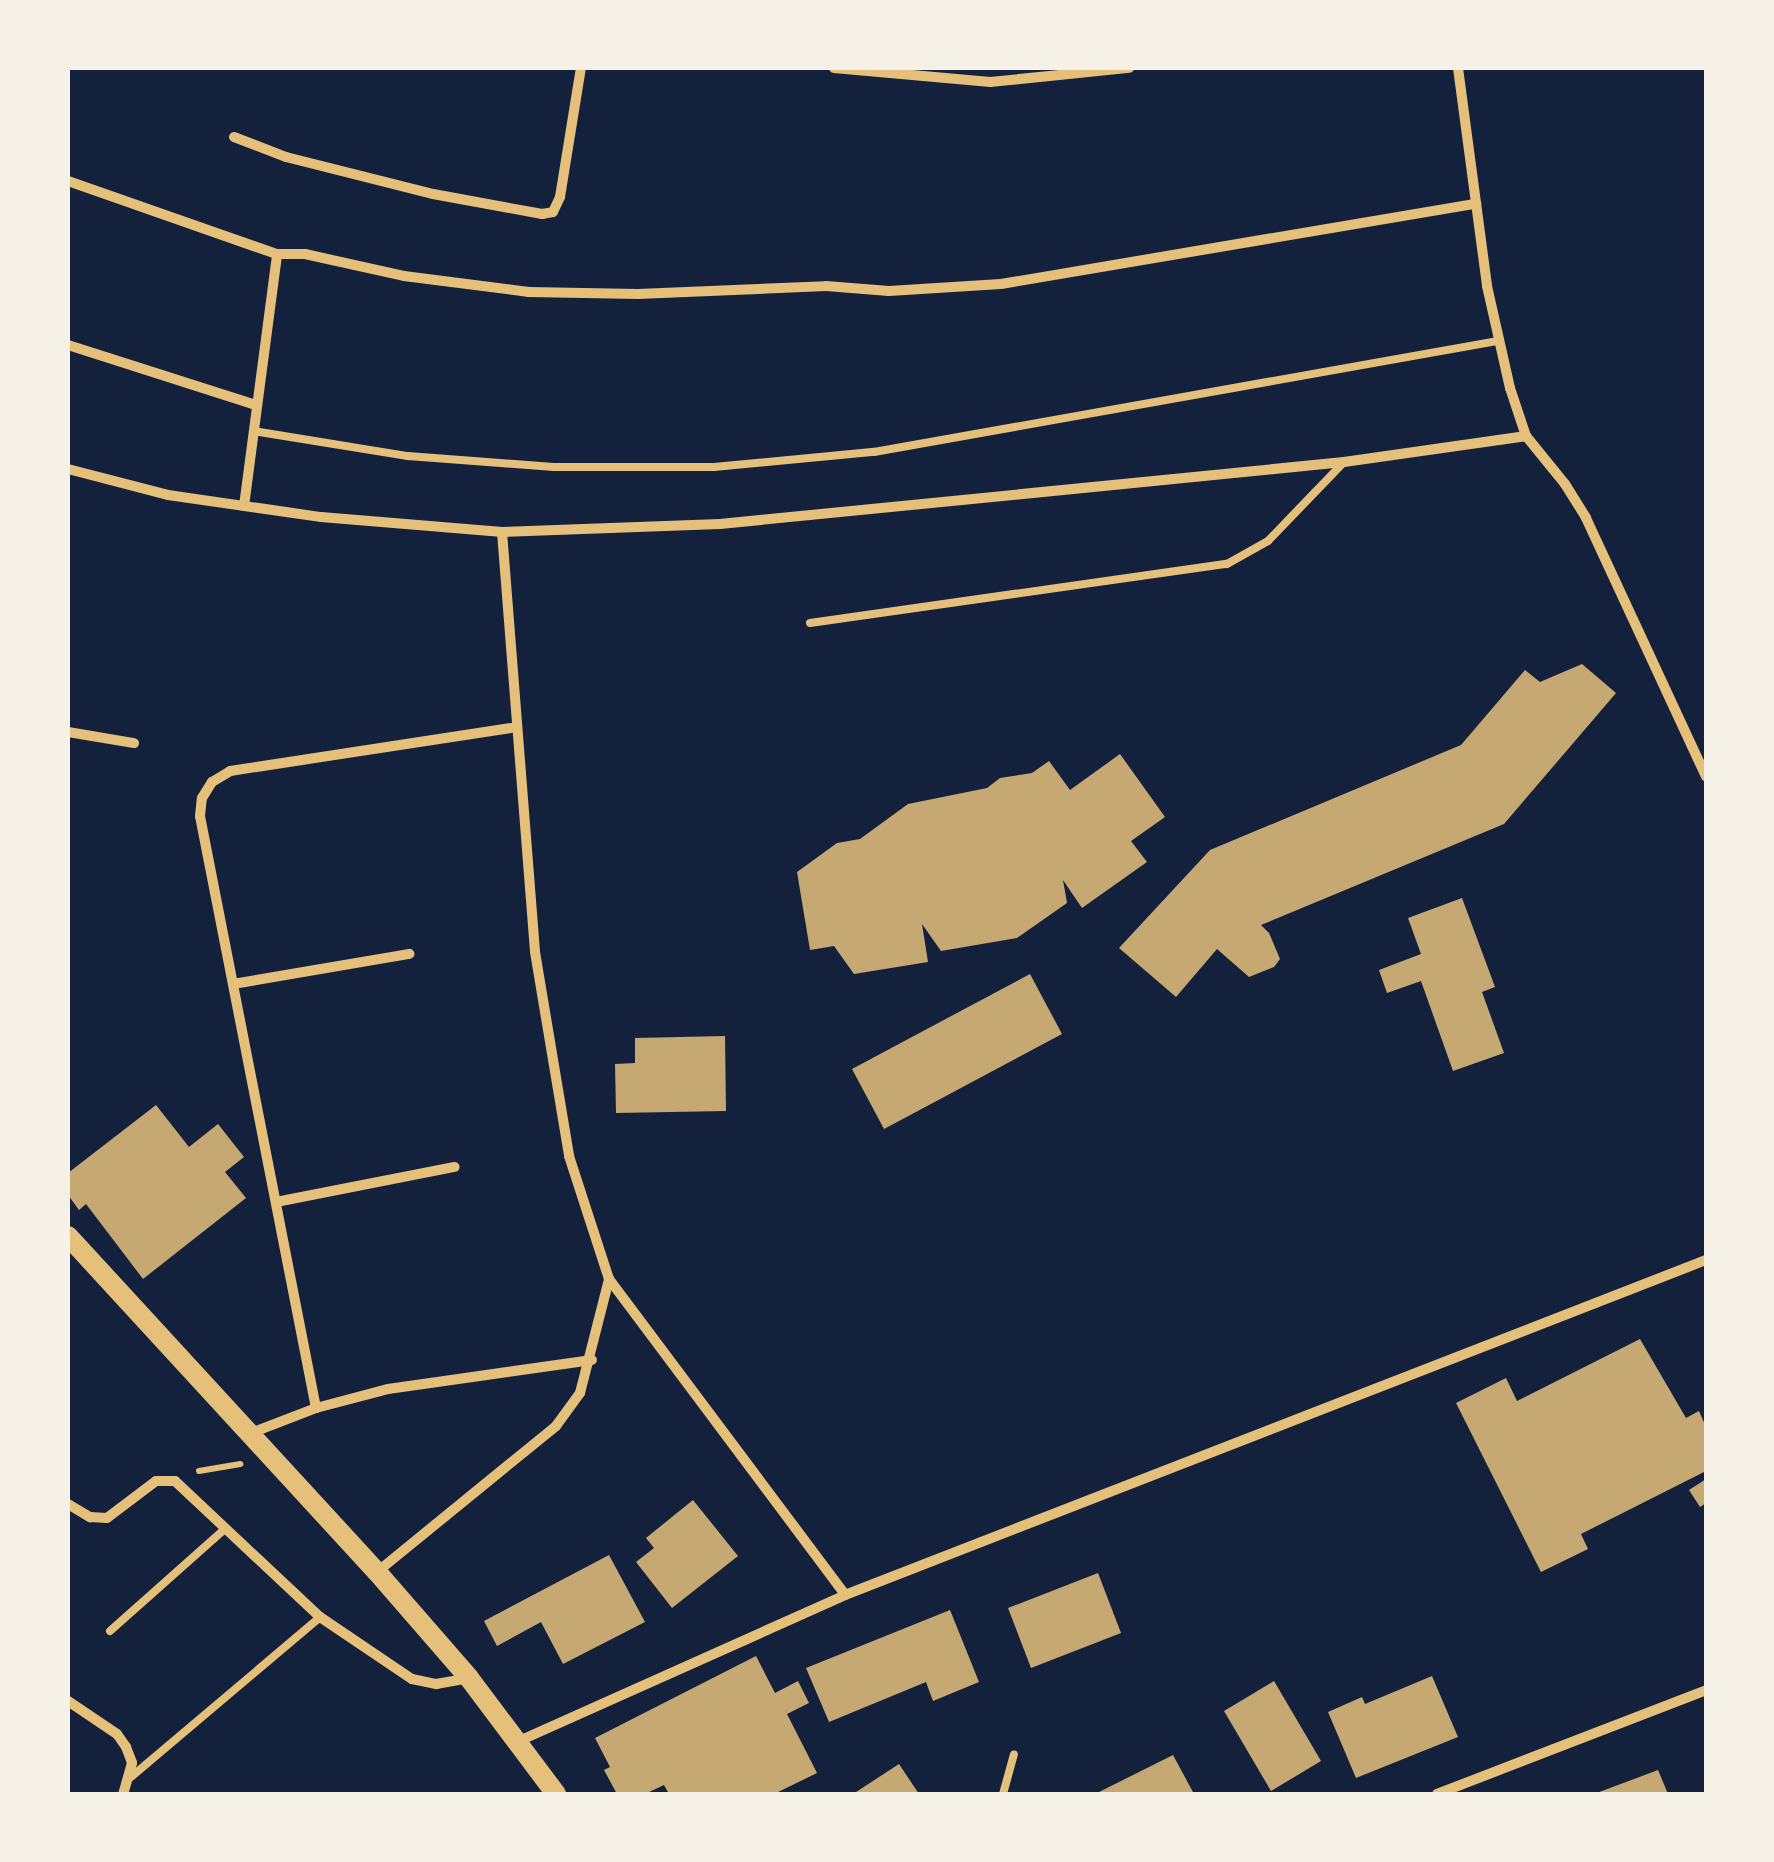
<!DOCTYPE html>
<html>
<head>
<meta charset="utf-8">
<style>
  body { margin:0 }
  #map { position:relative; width:1774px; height:1862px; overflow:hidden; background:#14213d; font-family:"Libre Baskerville",serif }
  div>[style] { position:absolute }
  .building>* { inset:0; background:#c6a872 }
  .path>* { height:6px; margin:-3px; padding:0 3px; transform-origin:3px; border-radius:3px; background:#e5c07b }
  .service>* { height:8px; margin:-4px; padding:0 4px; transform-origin:4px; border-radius:4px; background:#e5c07b }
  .minor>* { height:10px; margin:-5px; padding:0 5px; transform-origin:5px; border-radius:5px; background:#e5c07b }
  .secondary>* { height:20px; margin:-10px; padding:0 10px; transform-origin:10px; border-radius:10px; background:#e5c07b }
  span { translate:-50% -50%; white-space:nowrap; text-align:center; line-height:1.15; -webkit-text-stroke:10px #f6f1e7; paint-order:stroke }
  .frame { position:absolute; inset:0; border:70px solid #f6f1e7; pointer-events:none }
</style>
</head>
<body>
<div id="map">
  <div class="building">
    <div style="clip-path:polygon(1582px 664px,1616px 693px,1504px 824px,1261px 925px,1269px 933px,1280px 959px,1274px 967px,1249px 977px,1217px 949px,1176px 997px,1119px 948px,1210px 850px,1461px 745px,1525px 670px,1540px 682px)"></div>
    <div style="clip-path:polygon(1120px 754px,1165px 817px,1131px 841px,1147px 862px,1082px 908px,1063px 880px,1067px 903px,1017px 938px,941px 951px,922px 924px,928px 962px,854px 974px,834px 946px,810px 950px,797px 872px,837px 843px,860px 839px,908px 804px,987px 788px,1000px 778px,1032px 773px,1049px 761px,1070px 790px)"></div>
    <div style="clip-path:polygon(1462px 898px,1495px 987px,1482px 992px,1504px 1053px,1453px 1071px,1421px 981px,1387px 993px,1379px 970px,1421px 954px,1408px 918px)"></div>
    <div style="clip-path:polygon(1030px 974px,1062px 1034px,884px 1129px,852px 1069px)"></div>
    <div style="clip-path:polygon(725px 1036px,726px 1111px,616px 1113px,615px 1064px,635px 1063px,635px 1038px)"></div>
    <div style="clip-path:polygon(156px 1105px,189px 1147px,218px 1124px,244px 1157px,225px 1172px,246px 1198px,143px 1279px,86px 1204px,79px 1210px,68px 1195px,68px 1173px)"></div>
    <div style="clip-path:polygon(1640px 1339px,1686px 1418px,1699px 1411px,1706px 1427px,1706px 1471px,1581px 1534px,1588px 1549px,1541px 1572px,1456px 1403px,1506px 1378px,1517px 1401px)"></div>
    <div style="clip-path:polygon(1706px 1479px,1706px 1503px,1700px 1507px,1689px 1490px)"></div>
    <div style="clip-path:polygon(693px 1500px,738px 1556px,672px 1608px,636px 1562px,654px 1548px,646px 1538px)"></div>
    <div style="clip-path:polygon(609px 1555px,645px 1622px,563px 1664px,541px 1622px,497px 1646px,484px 1621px)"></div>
    <div style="clip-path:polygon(1098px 1573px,1121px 1633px,1031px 1668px,1008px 1608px)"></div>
    <div style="clip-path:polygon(950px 1610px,979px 1682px,933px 1701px,926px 1682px,829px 1722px,806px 1668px)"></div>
    <div style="clip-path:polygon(756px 1656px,775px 1693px,798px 1681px,809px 1703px,787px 1714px,817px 1773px,774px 1794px,669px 1794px,664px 1785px,645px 1794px,617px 1794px,604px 1770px,610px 1767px,595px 1738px)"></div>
    <div style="clip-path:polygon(1432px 1676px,1458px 1737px,1356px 1778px,1328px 1712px,1362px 1697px,1365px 1704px)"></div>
    <div style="clip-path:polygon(1274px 1681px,1321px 1761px,1271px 1791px,1224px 1711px)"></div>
    <div style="clip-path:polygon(1173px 1755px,1194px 1794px,1095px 1794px)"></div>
    <div style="clip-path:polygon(899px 1764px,919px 1794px,853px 1794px)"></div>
    <div style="clip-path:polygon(1658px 1770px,1668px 1794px,1594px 1794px)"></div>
  </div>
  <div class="path">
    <div style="left:199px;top:1471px;width:42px;rotate:-9.7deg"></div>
  </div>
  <div class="service">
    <div style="left:253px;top:431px;width:157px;rotate:9.2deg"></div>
    <div style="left:408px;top:456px;width:146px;rotate:4.3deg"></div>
    <div style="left:554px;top:467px;width:160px"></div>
    <div style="left:714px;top:467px;width:161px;rotate:-5.4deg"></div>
    <div style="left:874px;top:452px;width:634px;rotate:-10.09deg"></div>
    <div style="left:810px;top:623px;width:421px;rotate:-8.1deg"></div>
    <div style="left:1227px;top:564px;width:47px;rotate:-29.3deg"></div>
    <div style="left:1268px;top:541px;width:110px;rotate:-46.1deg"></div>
    <div style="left:110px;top:1631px;width:155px;rotate:-41.6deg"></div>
    <div style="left:131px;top:1777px;width:248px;rotate:-40.2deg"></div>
    <div style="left:1003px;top:1794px;width:41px;rotate:-74.6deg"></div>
  </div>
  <div class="minor">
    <div style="left:834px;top:68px;width:157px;rotate:5.1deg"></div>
    <div style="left:990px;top:82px;width:140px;rotate:-5.8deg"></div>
    <div style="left:1458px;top:68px;width:220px;rotate:82.4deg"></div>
    <div style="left:1487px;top:286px;width:105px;rotate:77.3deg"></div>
    <div style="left:1510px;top:388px;width:51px;rotate:71.6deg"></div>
    <div style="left:1526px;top:436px;width:62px;rotate:50.9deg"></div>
    <div style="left:1565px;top:484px;width:40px;rotate:58deg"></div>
    <div style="left:1586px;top:518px;width:285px;rotate:65.1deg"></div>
    <div style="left:234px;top:137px;width:56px;rotate:21deg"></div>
    <div style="left:286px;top:157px;width:152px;rotate:14.1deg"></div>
    <div style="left:433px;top:194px;width:111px;rotate:10.4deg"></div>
    <div style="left:542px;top:214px;width:11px;rotate:-10deg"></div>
    <div style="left:553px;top:212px;width:17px;rotate:-65deg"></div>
    <div style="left:560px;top:197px;width:131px;rotate:-80.8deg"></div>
    <div style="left:68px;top:181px;width:221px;rotate:19.3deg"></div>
    <div style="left:68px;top:345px;width:197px;rotate:17.7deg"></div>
    <div style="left:68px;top:469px;width:103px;rotate:14.6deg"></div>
    <div style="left:168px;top:495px;width:155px;rotate:8.2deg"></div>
    <div style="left:321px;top:517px;width:182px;rotate:4.7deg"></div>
    <div style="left:502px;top:532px;width:218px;rotate:-2.1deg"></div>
    <div style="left:720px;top:524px;width:627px;rotate:-5.67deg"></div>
    <div style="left:1344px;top:462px;width:184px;rotate:-8.1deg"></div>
    <div style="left:244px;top:506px;width:254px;rotate:-82.5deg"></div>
    <div style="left:277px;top:254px;width:28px"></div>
    <div style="left:305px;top:254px;width:101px;rotate:12.5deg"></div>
    <div style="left:404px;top:276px;width:126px;rotate:7.3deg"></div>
    <div style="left:529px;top:292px;width:109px;rotate:1.1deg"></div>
    <div style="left:638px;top:294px;width:188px;rotate:-2.4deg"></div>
    <div style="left:826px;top:286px;width:63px;rotate:4.5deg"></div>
    <div style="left:889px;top:291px;width:112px;rotate:-3.6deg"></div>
    <div style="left:1001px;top:284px;width:482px;rotate:-9.6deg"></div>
    <div style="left:502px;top:532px;width:421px;rotate:85.5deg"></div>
    <div style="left:535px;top:952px;width:207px;rotate:80.5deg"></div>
    <div style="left:569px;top:1156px;width:129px;rotate:72deg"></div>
    <div style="left:609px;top:1279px;width:394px;rotate:53.2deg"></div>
    <div style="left:68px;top:732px;width:67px;rotate:9.5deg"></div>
    <div style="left:233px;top:984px;width:179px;rotate:-9.7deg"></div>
    <div style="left:276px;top:1202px;width:182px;rotate:-11.1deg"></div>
    <div style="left:316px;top:1408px;width:603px;rotate:-101.09deg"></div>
    <div style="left:200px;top:816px;width:18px;rotate:-84deg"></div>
    <div style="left:202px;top:798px;width:19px;rotate:-58deg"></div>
    <div style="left:212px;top:782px;width:21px;rotate:-31deg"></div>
    <div style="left:230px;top:771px;width:290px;rotate:-8.7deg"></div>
    <div style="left:251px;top:1433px;width:70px;rotate:-21deg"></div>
    <div style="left:316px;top:1408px;width:74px;rotate:-14.8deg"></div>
    <div style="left:388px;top:1389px;width:206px;rotate:-8.1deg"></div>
    <div style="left:68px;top:1504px;width:26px;rotate:31deg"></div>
    <div style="left:90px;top:1517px;width:17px;rotate:3deg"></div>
    <div style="left:107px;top:1518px;width:61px;rotate:-37.1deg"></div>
    <div style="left:156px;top:1481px;width:19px"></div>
    <div style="left:175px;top:1481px;width:199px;rotate:43.2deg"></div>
    <div style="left:320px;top:1617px;width:111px;rotate:34deg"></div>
    <div style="left:412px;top:1679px;width:25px;rotate:12deg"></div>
    <div style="left:436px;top:1684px;width:34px;rotate:-10deg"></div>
    <div style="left:377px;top:1572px;width:231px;rotate:-39.2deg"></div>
    <div style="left:556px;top:1426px;width:41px;rotate:-54deg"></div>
    <div style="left:580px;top:1393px;width:118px;rotate:-75.7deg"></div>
    <div style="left:68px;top:1701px;width:59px;rotate:34deg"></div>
    <div style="left:117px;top:1734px;width:16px;rotate:55deg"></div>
    <div style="left:126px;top:1747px;width:17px;rotate:69deg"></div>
    <div style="left:132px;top:1763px;width:32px;rotate:106deg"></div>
    <div style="left:519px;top:1741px;width:357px;rotate:-24.1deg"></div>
    <div style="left:845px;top:1595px;width:924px;rotate:-21.26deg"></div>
    <div style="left:1437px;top:1794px;width:288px;rotate:-21.1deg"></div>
  </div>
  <div class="secondary">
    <div style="left:68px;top:1236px;width:456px;rotate:47.4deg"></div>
    <div style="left:377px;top:1572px;width:140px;rotate:49deg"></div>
    <div style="left:469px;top:1678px;width:145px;rotate:53.1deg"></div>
  </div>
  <div class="frame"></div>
</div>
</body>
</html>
